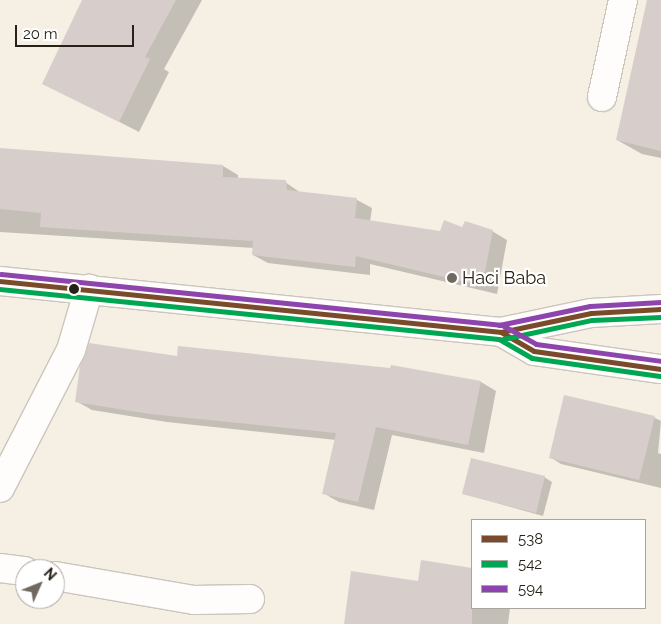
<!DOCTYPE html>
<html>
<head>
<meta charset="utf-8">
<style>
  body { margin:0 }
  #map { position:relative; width:661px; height:624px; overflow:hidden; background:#f5efe4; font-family:Raleway,sans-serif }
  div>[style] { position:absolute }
  .shadow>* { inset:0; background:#0003 }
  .building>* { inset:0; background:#d7cecc }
  .roads { filter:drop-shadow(1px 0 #cbc5bc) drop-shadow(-1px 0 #cbc5bc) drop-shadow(0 1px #cbc5bc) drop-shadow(0 -1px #cbc5bc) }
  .minor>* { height:28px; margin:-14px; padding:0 14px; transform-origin:14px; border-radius:14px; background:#fefdfb }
  .bus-1>* { height:5px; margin:-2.5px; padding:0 2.5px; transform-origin:2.5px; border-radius:2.5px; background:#7a4b2a }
  .bus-2>* { height:5px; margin:-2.5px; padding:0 2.5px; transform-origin:2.5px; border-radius:2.5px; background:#00a651 }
  .bus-3>* { height:5px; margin:-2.5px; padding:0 2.5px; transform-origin:2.5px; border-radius:2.5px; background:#8e44ad }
  .dots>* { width:14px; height:14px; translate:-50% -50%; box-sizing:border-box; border:2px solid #fff; border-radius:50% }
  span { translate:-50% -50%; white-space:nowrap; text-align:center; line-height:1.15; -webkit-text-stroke:4.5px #fff; paint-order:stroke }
  .poi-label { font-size:18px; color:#272117 }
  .left { translate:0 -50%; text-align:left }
  .legend { position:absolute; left:471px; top:519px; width:175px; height:90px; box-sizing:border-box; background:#fff; border:1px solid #a9a6a2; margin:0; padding:6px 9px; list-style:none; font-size:15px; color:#272117 }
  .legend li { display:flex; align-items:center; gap:10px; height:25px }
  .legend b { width:25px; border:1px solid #a9a6a2 }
  .north { position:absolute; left:15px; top:559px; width:50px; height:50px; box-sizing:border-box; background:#fff; border:1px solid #a9a6a2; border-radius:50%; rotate:46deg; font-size:14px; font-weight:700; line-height:20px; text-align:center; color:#272117 }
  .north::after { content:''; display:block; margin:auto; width:18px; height:22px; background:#6f695f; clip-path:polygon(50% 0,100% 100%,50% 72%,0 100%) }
  .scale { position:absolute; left:15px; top:25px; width:119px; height:22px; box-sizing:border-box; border:2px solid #272117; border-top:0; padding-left:6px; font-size:15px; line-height:18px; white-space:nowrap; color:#272117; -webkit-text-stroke:4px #fff; paint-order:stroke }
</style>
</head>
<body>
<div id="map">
  <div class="shadow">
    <div style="clip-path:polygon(96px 0,202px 0,164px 69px,169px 72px,139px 132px,44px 83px)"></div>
    <div style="clip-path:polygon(648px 0,661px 0,661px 158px,642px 154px,617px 140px)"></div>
    <div style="clip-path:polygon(0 150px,223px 166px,238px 175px,238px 179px,285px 182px,301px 193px,357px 200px,372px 208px,370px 222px,441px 233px,462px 228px,492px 231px,507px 240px,497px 294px,370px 264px,370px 275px,268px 263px,253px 255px,254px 248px,0 232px)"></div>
    <div style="clip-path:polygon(178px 357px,481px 382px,496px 391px,484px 453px,392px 435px,374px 510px,339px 502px,323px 493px,336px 440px,167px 422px,92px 410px,76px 401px)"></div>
    <div style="clip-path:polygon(655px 418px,661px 421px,658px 453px,661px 454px,661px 488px,561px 464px,550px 457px)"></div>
    <div style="clip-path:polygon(544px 477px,552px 482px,543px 516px,464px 494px)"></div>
    <div style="clip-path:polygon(422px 562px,472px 569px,472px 608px,510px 608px,508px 624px,345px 624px,419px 582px)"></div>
  </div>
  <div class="building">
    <div style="clip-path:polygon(82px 0,176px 0,145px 57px,150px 59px,119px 122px,42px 84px)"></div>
    <div style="clip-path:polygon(647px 0,661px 0,661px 151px,616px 140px)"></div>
    <div style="clip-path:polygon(0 148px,223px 165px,223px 177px,286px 180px,287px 190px,357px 198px,355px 218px,440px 231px,444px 220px,462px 227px,465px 221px,493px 230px,482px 286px,356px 256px,355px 267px,252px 255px,253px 241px,40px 227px,41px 213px,0 209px)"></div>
    <div style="clip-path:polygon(89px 343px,177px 356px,178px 346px,390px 368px,391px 365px,481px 381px,468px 445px,376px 427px,358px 502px,322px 494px,336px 433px,150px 414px,75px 402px,80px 366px)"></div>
    <div style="clip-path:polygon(564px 395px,655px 416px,639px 480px,549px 458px)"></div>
    <div style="clip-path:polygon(471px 458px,545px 476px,536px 513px,462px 494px)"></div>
    <div style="clip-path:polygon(421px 560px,472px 568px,472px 624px,344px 624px,351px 571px,418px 581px)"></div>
  </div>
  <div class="roads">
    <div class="minor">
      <div style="left:602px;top:97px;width:99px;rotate:-77.8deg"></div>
      <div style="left:0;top:281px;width:504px;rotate:5.81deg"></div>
      <div style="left:501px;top:332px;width:92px;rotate:-11.9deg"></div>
      <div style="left:591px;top:313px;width:70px;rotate:-3.3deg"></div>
      <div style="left:501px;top:332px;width:38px;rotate:30deg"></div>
      <div style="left:534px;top:351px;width:128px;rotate:8.1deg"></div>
      <div style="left:0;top:488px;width:155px;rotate:-62.8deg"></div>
      <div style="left:71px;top:350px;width:64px;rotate:-73.6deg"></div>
      <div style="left:0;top:568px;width:25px;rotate:7deg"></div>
      <div style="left:55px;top:576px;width:141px;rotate:9.8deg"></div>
      <div style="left:194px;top:600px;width:56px;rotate:-1deg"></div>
    </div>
  </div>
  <div class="bus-1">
    <div style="left:0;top:281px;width:504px;rotate:5.81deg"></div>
    <div style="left:501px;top:332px;width:38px;rotate:30deg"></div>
    <div style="left:534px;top:351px;width:128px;rotate:8.1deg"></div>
    <div style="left:501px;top:332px;width:92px;rotate:-11.9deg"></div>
    <div style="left:591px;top:313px;width:70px;rotate:-3.3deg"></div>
  </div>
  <div class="bus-2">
    <div style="left:0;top:289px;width:501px;rotate:5.72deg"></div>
    <div style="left:499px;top:339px;width:38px;rotate:30deg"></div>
    <div style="left:532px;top:358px;width:129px;rotate:8deg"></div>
    <div style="left:503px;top:339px;width:91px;rotate:-12.1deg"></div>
    <div style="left:592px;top:320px;width:69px;rotate:-2.5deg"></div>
  </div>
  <div class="bus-3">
    <div style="left:1px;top:274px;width:504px;rotate:5.81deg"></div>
    <div style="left:502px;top:325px;width:39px;rotate:29deg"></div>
    <div style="left:536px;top:344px;width:126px;rotate:7.7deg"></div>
    <div style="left:499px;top:325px;width:93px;rotate:-11.8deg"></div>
    <div style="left:590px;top:306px;width:71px;rotate:-3.2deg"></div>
  </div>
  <div class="dots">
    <div style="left:452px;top:278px;background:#6f695f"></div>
    <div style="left:74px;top:289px;background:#272117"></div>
  </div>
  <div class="poi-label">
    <span class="left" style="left:462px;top:278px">Haci Baba</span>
  </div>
  <ul class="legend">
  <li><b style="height:6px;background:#7a4b2a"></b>538</li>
  <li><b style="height:6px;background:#00a651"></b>542</li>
  <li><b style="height:6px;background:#8e44ad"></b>594</li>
  </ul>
  <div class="north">N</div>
  <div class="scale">20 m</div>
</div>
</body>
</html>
